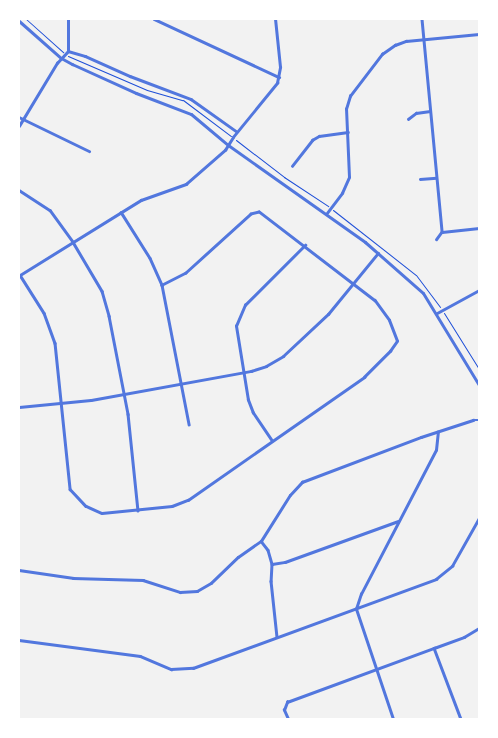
<!DOCTYPE html>
<html>
<head>
<meta charset="utf-8">
<style>
  body { margin:0 }
  #map { position:relative; width:498px; height:738px; overflow:hidden; background:#f2f2f2; font-family:Signika,sans-serif }
  div>[style] { position:absolute }
  .path>* { height:1px; margin:-0.5px; padding:0 0.5px; transform-origin:0.5px; border-radius:0.5px; background:#1d4ed8 }
  .minor>* { height:2.5px; margin:-1.25px; padding:0 1.25px; transform-origin:1.25px; border-radius:1.25px; background:#5277de }
  .tertiary>* { height:3px; margin:-1.5px; padding:0 1.5px; transform-origin:1.5px; border-radius:1.5px; background:#5277de }
  span { translate:-50% -50%; white-space:nowrap; text-align:center; line-height:1.15; -webkit-text-stroke:4.5px #fff; paint-order:stroke }
  .frame { position:absolute; inset:0; border:20px solid #fff; pointer-events:none }
</style>
</head>
<body>
<div id="map">
  <div class="path">
    <div style="left:26px;top:19px;width:50px;rotate:41.7deg"></div>
    <div style="left:68px;top:56px;width:86px;rotate:23.3deg"></div>
    <div style="left:147px;top:90px;width:37px;rotate:16deg"></div>
    <div style="left:183px;top:100px;width:60px;rotate:36.9deg"></div>
    <div style="left:236px;top:140px;width:61px;rotate:37.6deg"></div>
    <div style="left:284px;top:177px;width:53px;rotate:33.4deg"></div>
    <div style="left:333px;top:210px;width:105px;rotate:38.1deg"></div>
    <div style="left:416px;top:275px;width:40px;rotate:53deg"></div>
    <div style="left:444px;top:313px;width:66px;rotate:58deg"></div>
  </div>
  <div class="minor">
    <div style="left:154px;top:19px;width:138px;rotate:24.9deg"></div>
    <div style="left:422px;top:19px;width:214px;rotate:84.6deg"></div>
    <div style="left:442px;top:232px;width:9px;rotate:126deg"></div>
    <div style="left:68px;top:51px;width:18px;rotate:16deg"></div>
    <div style="left:85px;top:56px;width:49px;rotate:24deg"></div>
    <div style="left:130px;top:76px;width:65px;rotate:20.7deg"></div>
    <div style="left:191px;top:99px;width:55px;rotate:35.4deg"></div>
    <div style="left:19px;top:117px;width:78px;rotate:25.9deg"></div>
    <div style="left:408px;top:119px;width:10px;rotate:-37deg"></div>
    <div style="left:416px;top:113px;width:14px;rotate:-8deg"></div>
    <div style="left:19px;top:126px;width:74px;rotate:-58.9deg"></div>
    <div style="left:57px;top:63px;width:16px;rotate:-47deg"></div>
    <div style="left:68px;top:51px;width:32px;rotate:-90deg"></div>
    <div style="left:292px;top:166px;width:33px;rotate:-52deg"></div>
    <div style="left:312px;top:140px;width:8px;rotate:-30deg"></div>
    <div style="left:319px;top:136px;width:29px;rotate:-8deg"></div>
    <div style="left:420px;top:179px;width:16px;rotate:-4deg"></div>
    <div style="left:19px;top:190px;width:37px;rotate:33deg"></div>
    <div style="left:50px;top:210px;width:39px;rotate:54deg"></div>
    <div style="left:73px;top:242px;width:57px;rotate:59.4deg"></div>
    <div style="left:102px;top:291px;width:26px;rotate:74deg"></div>
    <div style="left:109px;top:316px;width:100px;rotate:79deg"></div>
    <div style="left:128px;top:414px;width:97px;rotate:84.1deg"></div>
    <div style="left:121px;top:212px;width:54px;rotate:57.8deg"></div>
    <div style="left:150px;top:258px;width:30px;rotate:66deg"></div>
    <div style="left:162px;top:285px;width:142px;rotate:79deg"></div>
    <div style="left:327px;top:213px;width:25px;rotate:-53deg"></div>
    <div style="left:342px;top:193px;width:17px;rotate:-66deg"></div>
    <div style="left:349px;top:177px;width:68px;rotate:-92.5deg"></div>
    <div style="left:346px;top:109px;width:14px;rotate:-73deg"></div>
    <div style="left:350px;top:96px;width:53px;rotate:-52.7deg"></div>
    <div style="left:382px;top:54px;width:16px;rotate:-35deg"></div>
    <div style="left:395px;top:45px;width:12px;rotate:-20deg"></div>
    <div style="left:406px;top:41px;width:73px;rotate:-5.5deg"></div>
    <div style="left:442px;top:232px;width:37px;rotate:-6deg"></div>
    <div style="left:20px;top:275px;width:45px;rotate:57.7deg"></div>
    <div style="left:44px;top:313px;width:32px;rotate:70deg"></div>
    <div style="left:55px;top:343px;width:147px;rotate:84.1deg"></div>
    <div style="left:70px;top:489px;width:23px;rotate:47deg"></div>
    <div style="left:86px;top:506px;width:17px;rotate:24deg"></div>
    <div style="left:102px;top:513px;width:70px;rotate:-5.7deg"></div>
    <div style="left:172px;top:506px;width:17px;rotate:-21deg"></div>
    <div style="left:188px;top:500px;width:215px;rotate:-34.9deg"></div>
    <div style="left:364px;top:377px;width:37px;rotate:-45deg"></div>
    <div style="left:390px;top:351px;width:12px;rotate:-55deg"></div>
    <div style="left:397px;top:341px;width:22px;rotate:-111deg"></div>
    <div style="left:389px;top:320px;width:24px;rotate:-126deg"></div>
    <div style="left:375px;top:301px;width:146px;rotate:-142.5deg"></div>
    <div style="left:259px;top:212px;width:8px;rotate:166deg"></div>
    <div style="left:251px;top:214px;width:88px;rotate:137.8deg"></div>
    <div style="left:186px;top:273px;width:27px;rotate:153deg"></div>
    <div style="left:20px;top:275px;width:142px;rotate:-31.8deg"></div>
    <div style="left:141px;top:200px;width:48px;rotate:-19.6deg"></div>
    <div style="left:186px;top:184px;width:52px;rotate:-41.1deg"></div>
    <div style="left:225px;top:150px;width:15px;rotate:-58deg"></div>
    <div style="left:233px;top:137px;width:70px;rotate:-50.8deg"></div>
    <div style="left:277px;top:83px;width:16px;rotate:-79deg"></div>
    <div style="left:280px;top:67px;width:48px;rotate:-95.9deg"></div>
    <div style="left:272px;top:441px;width:34px;rotate:-124deg"></div>
    <div style="left:253px;top:413px;width:14px;rotate:-111deg"></div>
    <div style="left:248px;top:400px;width:75px;rotate:-99.2deg"></div>
    <div style="left:236px;top:326px;width:23px;rotate:-67deg"></div>
    <div style="left:245px;top:305px;width:85px;rotate:-45deg"></div>
    <div style="left:261px;top:541px;width:11px;rotate:52deg"></div>
    <div style="left:268px;top:550px;width:15px;rotate:74deg"></div>
    <div style="left:272px;top:564px;width:17px;rotate:93deg"></div>
    <div style="left:271px;top:581px;width:56px;rotate:83.9deg"></div>
    <div style="left:272px;top:564px;width:13px;rotate:-9deg"></div>
    <div style="left:285px;top:562px;width:120px;rotate:-19.9deg"></div>
    <div style="left:19px;top:570px;width:55px;rotate:8.4deg"></div>
    <div style="left:73px;top:578px;width:70px;rotate:1.6deg"></div>
    <div style="left:143px;top:580px;width:39px;rotate:18deg"></div>
    <div style="left:180px;top:592px;width:17px;rotate:-3deg"></div>
    <div style="left:197px;top:591px;width:16px;rotate:-30deg"></div>
    <div style="left:211px;top:583px;width:37px;rotate:-44deg"></div>
    <div style="left:238px;top:557px;width:28px;rotate:-35deg"></div>
    <div style="left:261px;top:541px;width:54px;rotate:-57.8deg"></div>
    <div style="left:290px;top:495px;width:18px;rotate:-47deg"></div>
    <div style="left:302px;top:482px;width:127px;rotate:-20.7deg"></div>
    <div style="left:421px;top:437px;width:55px;rotate:-18.1deg"></div>
    <div style="left:473px;top:420px;width:6px"></div>
    <div style="left:19px;top:640px;width:122px;rotate:7.5deg"></div>
    <div style="left:140px;top:656px;width:34px;rotate:23deg"></div>
    <div style="left:171px;top:669px;width:22px;rotate:-3deg"></div>
    <div style="left:193px;top:668px;width:259px;rotate:-20.1deg"></div>
    <div style="left:436px;top:579px;width:21px;rotate:-39deg"></div>
    <div style="left:452px;top:566px;width:55px;rotate:-60.6deg"></div>
    <div style="left:434px;top:648px;width:76px;rotate:69.2deg"></div>
    <div style="left:288px;top:719px;width:10px;rotate:-114deg"></div>
    <div style="left:284px;top:710px;width:9px;rotate:-69deg"></div>
    <div style="left:287px;top:702px;width:157px;rotate:-20.2deg"></div>
    <div style="left:434px;top:648px;width:32px;rotate:-20deg"></div>
    <div style="left:464px;top:637px;width:17px;rotate:-31deg"></div>
    <div style="left:393px;top:719px;width:116px;rotate:-108.6deg"></div>
    <div style="left:356px;top:609px;width:16px;rotate:-72deg"></div>
    <div style="left:361px;top:594px;width:162px;rotate:-62.5deg"></div>
    <div style="left:436px;top:450px;width:18px;rotate:-84deg"></div>
  </div>
  <div class="tertiary">
    <div style="left:19px;top:21px;width:56px;rotate:41.4deg"></div>
    <div style="left:61px;top:58px;width:13px;rotate:29deg"></div>
    <div style="left:72px;top:64px;width:70px;rotate:24.4deg"></div>
    <div style="left:136px;top:93px;width:59px;rotate:20.9deg"></div>
    <div style="left:191px;top:114px;width:48px;rotate:40deg"></div>
    <div style="left:228px;top:145px;width:168px;rotate:35.3deg"></div>
    <div style="left:365px;top:242px;width:77px;rotate:41.3deg"></div>
    <div style="left:423px;top:293px;width:108px;rotate:58.7deg"></div>
    <div style="left:437px;top:313px;width:48px;rotate:-28.7deg"></div>
    <div style="left:19px;top:407px;width:72px;rotate:-5.6deg"></div>
    <div style="left:91px;top:400px;width:163px;rotate:-10.3deg"></div>
    <div style="left:251px;top:371px;width:16px;rotate:-18deg"></div>
    <div style="left:266px;top:366px;width:20px;rotate:-30deg"></div>
    <div style="left:283px;top:356px;width:62px;rotate:-43deg"></div>
    <div style="left:328px;top:314px;width:79px;rotate:-50.7deg"></div>
  </div>
  <div class="frame"></div>
</div>
</body>
</html>
